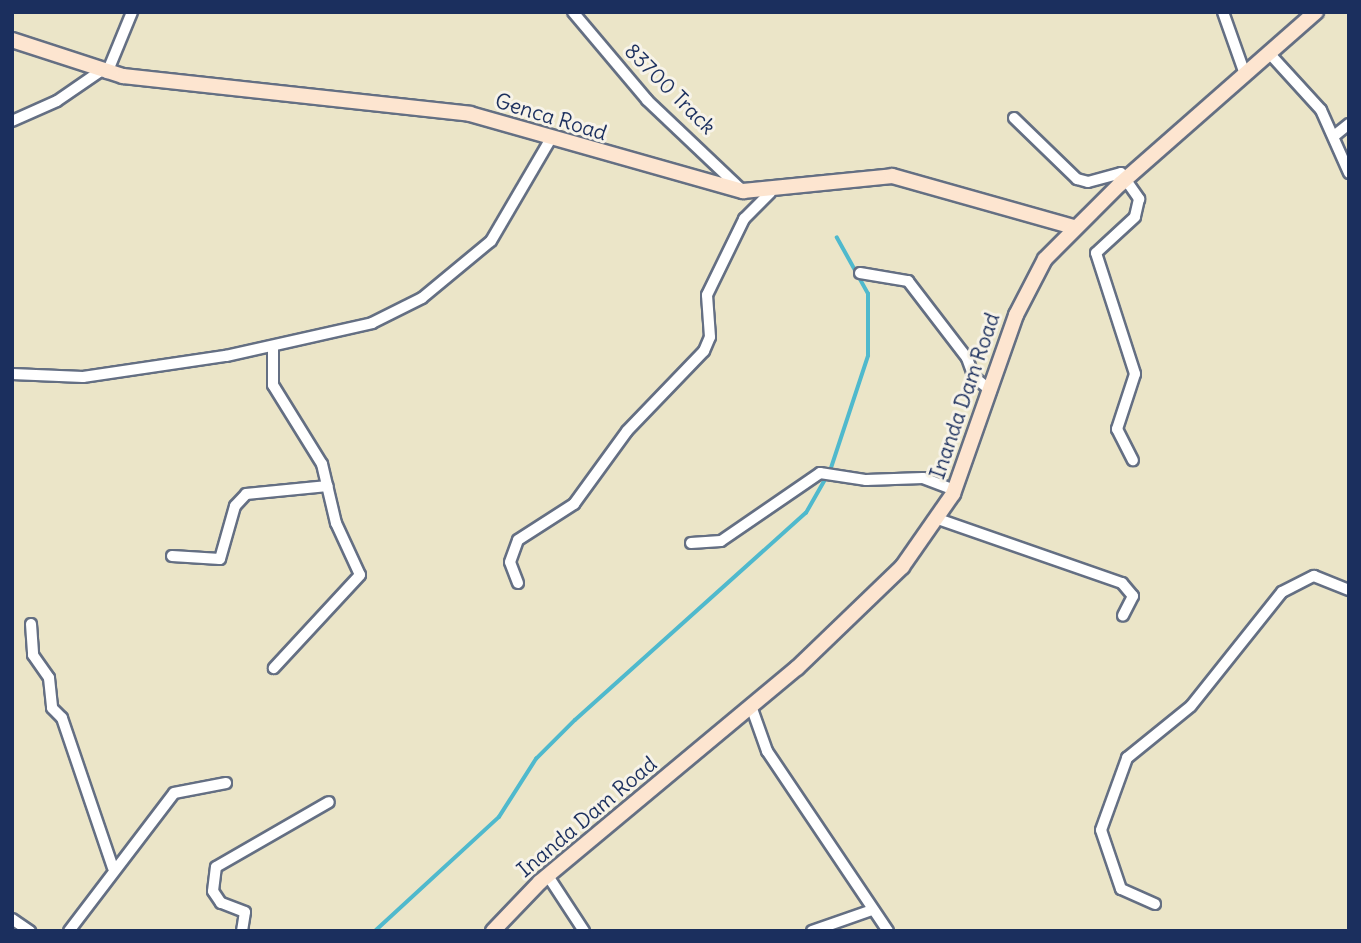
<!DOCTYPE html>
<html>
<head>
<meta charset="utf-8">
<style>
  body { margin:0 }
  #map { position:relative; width:1361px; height:943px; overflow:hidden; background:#ebe5c8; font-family:Delius,sans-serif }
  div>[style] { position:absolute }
  .stream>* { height:3.5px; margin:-1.75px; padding:0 1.75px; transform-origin:1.75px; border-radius:1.75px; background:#4fb9cd }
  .roads { filter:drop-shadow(2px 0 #646f83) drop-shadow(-2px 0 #646f83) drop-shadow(0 2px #646f83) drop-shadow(0 -2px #646f83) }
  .street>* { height:10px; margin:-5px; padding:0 5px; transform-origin:5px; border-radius:5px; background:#fff }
  .secondary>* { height:14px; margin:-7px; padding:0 7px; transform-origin:7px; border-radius:7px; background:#fde5d0 }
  span { translate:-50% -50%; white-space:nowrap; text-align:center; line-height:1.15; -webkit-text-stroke:6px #f7f3e8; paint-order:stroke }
  .street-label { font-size:21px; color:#1b2f5e }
  .frame { position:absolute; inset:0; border:14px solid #1b2f5e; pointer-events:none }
</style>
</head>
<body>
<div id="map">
  <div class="stream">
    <div style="left:375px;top:931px;width:168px;rotate:-42.6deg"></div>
    <div style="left:499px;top:817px;width:69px;rotate:-57.5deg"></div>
    <div style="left:536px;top:759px;width:55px;rotate:-45deg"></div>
    <div style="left:575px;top:720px;width:310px;rotate:-41.9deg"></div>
    <div style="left:806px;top:513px;width:48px;rotate:-60.3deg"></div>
    <div style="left:830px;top:471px;width:121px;rotate:-71.7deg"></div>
    <div style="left:868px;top:356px;width:62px;rotate:-90deg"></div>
    <div style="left:868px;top:294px;width:64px;rotate:-119deg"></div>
  </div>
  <div class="roads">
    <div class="street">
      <div style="left:573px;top:12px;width:115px;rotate:49.9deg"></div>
      <div style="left:647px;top:100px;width:131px;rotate:43.5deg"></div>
      <div style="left:1223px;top:12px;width:66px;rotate:70.5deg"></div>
      <div style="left:1269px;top:53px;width:77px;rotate:47.6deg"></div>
      <div style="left:1321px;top:110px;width:69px;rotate:66deg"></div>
      <div style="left:107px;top:73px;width:66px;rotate:-67.7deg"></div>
      <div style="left:1014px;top:118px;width:88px;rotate:44.1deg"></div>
      <div style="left:1077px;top:179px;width:11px;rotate:15deg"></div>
      <div style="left:1088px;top:182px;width:34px;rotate:-15deg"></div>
      <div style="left:1121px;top:173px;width:32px;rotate:55deg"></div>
      <div style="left:1139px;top:199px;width:18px;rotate:103deg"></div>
      <div style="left:1135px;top:217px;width:53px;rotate:137.3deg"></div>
      <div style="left:1096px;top:253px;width:127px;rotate:72.1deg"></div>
      <div style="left:1135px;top:374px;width:58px;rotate:108.1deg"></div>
      <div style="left:1117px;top:429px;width:35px;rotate:63deg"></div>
      <div style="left:12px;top:121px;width:49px;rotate:-24deg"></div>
      <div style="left:57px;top:101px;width:51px;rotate:-34.6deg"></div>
      <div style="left:1334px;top:136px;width:19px;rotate:-39deg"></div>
      <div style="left:860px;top:273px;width:49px;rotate:9.5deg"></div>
      <div style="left:908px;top:281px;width:97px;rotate:52.5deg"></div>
      <div style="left:967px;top:358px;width:20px;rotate:70deg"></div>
      <div style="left:974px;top:377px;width:22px;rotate:39deg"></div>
      <div style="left:273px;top:347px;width:38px;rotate:90deg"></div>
      <div style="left:273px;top:385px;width:93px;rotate:58.2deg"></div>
      <div style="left:322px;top:464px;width:61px;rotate:76.7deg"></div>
      <div style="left:336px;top:523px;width:57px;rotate:65.2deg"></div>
      <div style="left:360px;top:575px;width:127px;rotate:132.8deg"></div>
      <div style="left:12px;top:374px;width:71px;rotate:2.4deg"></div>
      <div style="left:83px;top:377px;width:145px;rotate:-8.4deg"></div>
      <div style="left:226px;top:356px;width:150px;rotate:-12.7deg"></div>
      <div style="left:372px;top:323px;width:56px;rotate:-26.6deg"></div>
      <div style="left:422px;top:298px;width:89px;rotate:-39.6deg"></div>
      <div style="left:491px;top:241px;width:117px;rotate:-59.7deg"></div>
      <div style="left:938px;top:519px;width:195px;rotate:19.2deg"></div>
      <div style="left:1122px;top:583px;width:17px;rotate:50deg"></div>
      <div style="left:1133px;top:596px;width:22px;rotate:117deg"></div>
      <div style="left:691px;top:543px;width:30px;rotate:-4deg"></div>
      <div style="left:721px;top:541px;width:120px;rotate:-34.5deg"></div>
      <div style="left:820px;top:473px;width:47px;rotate:8.7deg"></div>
      <div style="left:866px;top:480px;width:57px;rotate:-2deg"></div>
      <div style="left:923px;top:478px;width:34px;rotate:21deg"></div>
      <div style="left:172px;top:556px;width:48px;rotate:3.6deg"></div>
      <div style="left:220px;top:559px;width:55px;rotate:-74.2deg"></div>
      <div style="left:235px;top:506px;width:16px;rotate:-47deg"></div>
      <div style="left:246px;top:494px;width:82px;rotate:-5.6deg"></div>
      <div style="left:518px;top:583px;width:22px;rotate:-111deg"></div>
      <div style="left:510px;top:562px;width:23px;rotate:-70deg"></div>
      <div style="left:518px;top:540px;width:67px;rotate:-32.7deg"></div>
      <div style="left:574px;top:504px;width:90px;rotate:-54deg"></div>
      <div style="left:627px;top:431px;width:111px;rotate:-46.1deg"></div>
      <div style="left:704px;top:351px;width:15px;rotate:-67deg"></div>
      <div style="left:710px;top:337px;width:42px;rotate:-94.1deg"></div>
      <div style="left:707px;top:295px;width:85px;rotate:-64deg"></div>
      <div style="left:744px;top:219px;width:37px;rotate:-45deg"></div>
      <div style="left:31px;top:624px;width:31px;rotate:86deg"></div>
      <div style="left:33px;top:655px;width:28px;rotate:55deg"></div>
      <div style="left:49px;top:678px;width:30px;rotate:84deg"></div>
      <div style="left:52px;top:708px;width:14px;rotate:45deg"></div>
      <div style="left:62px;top:718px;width:158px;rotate:71.2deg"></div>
      <div style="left:751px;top:706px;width:48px;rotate:70.4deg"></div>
      <div style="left:767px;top:751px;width:217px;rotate:56.1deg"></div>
      <div style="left:548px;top:876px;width:66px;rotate:56.8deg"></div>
      <div style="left:1155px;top:904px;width:37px;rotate:-156deg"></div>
      <div style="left:1121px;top:889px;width:62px;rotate:-108.7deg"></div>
      <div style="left:1101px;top:830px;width:77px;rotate:-70.1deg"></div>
      <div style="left:1127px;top:758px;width:82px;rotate:-39.1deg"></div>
      <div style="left:1191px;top:706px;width:146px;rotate:-51.4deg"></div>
      <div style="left:1282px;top:592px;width:36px;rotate:-27deg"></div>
      <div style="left:1314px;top:576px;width:38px;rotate:22deg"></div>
      <div style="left:12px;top:919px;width:22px;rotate:34deg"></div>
      <div style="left:69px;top:931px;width:173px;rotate:-52.7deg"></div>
      <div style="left:174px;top:793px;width:53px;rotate:-10.9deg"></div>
      <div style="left:242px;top:931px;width:19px;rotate:-81deg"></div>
      <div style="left:245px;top:912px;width:26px;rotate:-159deg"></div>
      <div style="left:221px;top:903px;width:14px;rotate:-124deg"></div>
      <div style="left:213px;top:891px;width:24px;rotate:-83deg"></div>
      <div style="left:216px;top:867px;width:130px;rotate:-29.9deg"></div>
      <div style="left:812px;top:931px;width:64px;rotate:-19.3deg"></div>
    </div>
    <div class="secondary">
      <div style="left:12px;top:40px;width:117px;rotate:18deg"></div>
      <div style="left:123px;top:76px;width:349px;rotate:6.2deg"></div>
      <div style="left:470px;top:114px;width:284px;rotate:15.8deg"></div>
      <div style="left:743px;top:191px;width:150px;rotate:-5.7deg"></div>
      <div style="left:892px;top:176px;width:188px;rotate:15.7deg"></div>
      <div style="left:493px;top:931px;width:68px;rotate:-46.2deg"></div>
      <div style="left:540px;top:882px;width:334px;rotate:-39.8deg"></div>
      <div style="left:797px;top:668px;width:146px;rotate:-43.9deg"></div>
      <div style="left:902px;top:567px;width:89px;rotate:-55.1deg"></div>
      <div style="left:953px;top:494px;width:190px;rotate:-70.6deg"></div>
      <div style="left:1016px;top:315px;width:63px;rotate:-62.6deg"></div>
      <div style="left:1045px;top:259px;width:106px;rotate:-45deg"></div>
      <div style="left:1120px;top:184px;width:261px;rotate:-41.3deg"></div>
    </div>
  </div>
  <div class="street-label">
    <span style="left:670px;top:89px;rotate:45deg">83700 Track</span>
    <span style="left:551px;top:117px;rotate:17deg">Genca Road</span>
    <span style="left:965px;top:396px;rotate:-71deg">Inanda Dam Road</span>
    <span style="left:587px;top:817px;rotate:-40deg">Inanda Dam Road</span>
  </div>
  <div class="frame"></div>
</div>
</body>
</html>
